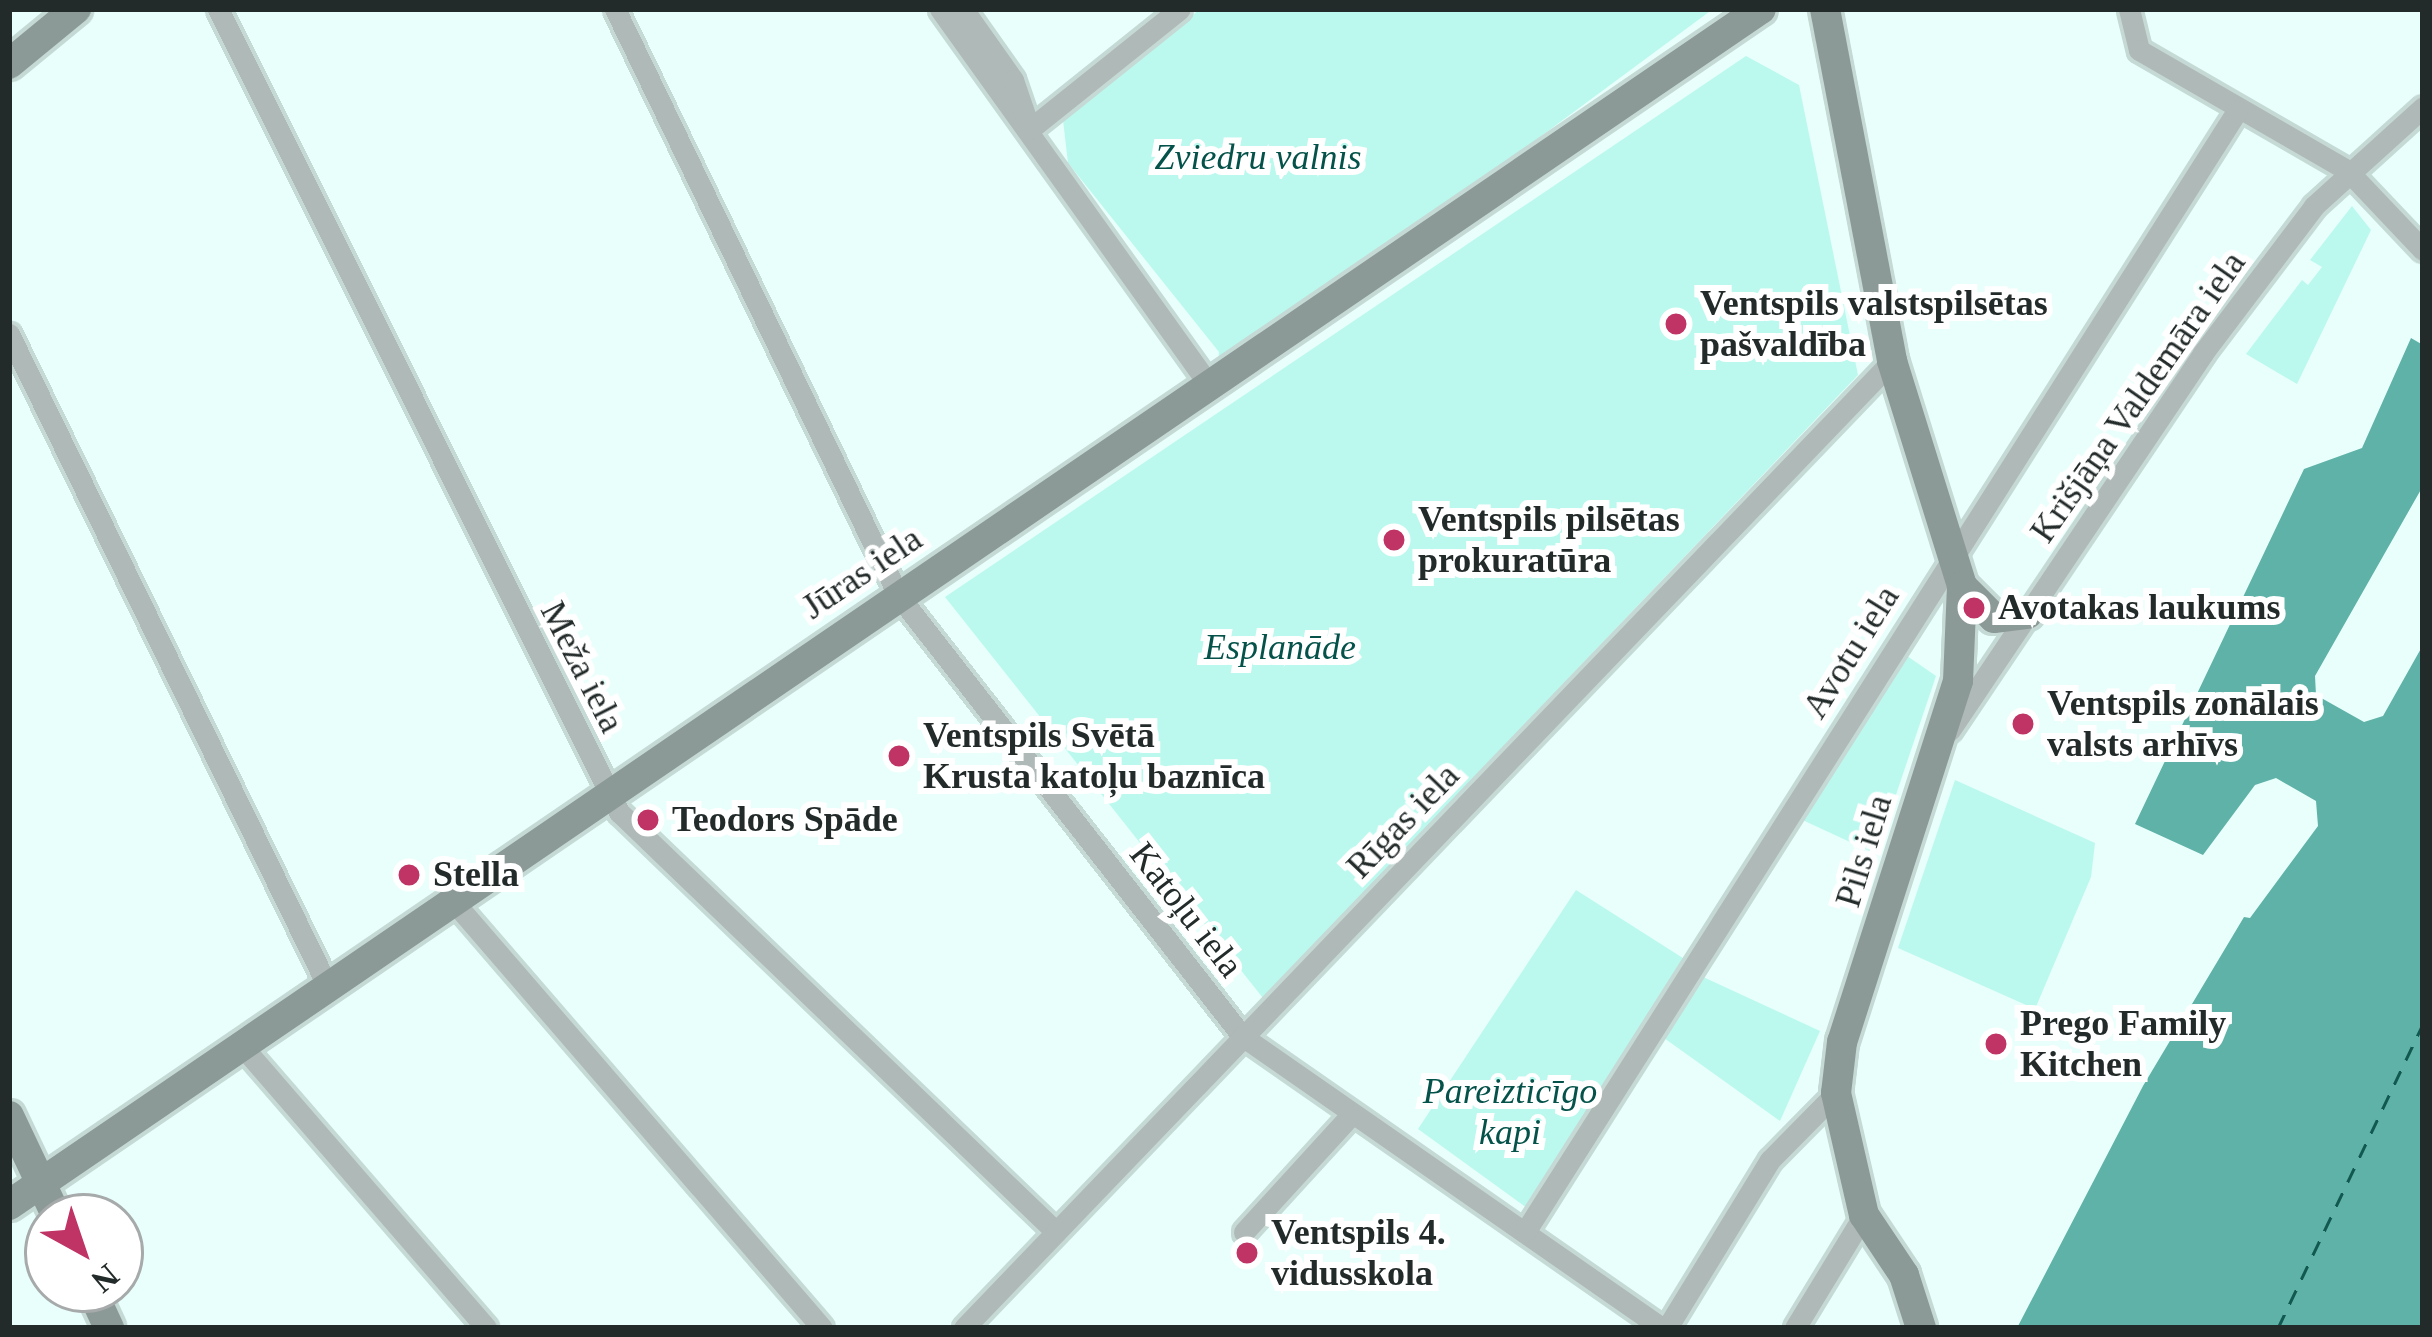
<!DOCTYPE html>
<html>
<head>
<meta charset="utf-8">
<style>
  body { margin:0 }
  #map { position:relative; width:2432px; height:1337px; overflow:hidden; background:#e8fffb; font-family:Georgia,serif }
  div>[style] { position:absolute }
  .green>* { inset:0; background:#bbf9ef }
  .water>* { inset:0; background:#5fb2a7 }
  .ferry>* { height:3px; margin-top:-1.5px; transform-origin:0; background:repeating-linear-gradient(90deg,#105850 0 15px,transparent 0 27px) }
  .roads { filter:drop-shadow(3px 0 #c5d9d5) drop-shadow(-3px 0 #c5d9d5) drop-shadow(0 3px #c5d9d5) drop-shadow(0 -3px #c5d9d5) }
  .street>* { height:21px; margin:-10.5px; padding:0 10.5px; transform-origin:10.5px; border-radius:10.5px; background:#afb9b7 }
  .secondary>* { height:30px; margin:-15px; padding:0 15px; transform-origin:15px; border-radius:15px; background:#8b9a97 }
  .dots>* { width:33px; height:33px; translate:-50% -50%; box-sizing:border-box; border:6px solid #fff; border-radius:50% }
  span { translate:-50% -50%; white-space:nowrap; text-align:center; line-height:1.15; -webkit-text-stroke:12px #fff; paint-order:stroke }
  .park-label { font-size:36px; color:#04524a; font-style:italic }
  .poi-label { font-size:36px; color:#232b2a; font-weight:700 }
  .left { translate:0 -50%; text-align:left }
  .street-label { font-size:36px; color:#232b2a }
  .frame { position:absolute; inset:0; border:12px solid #232b2a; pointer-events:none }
  .north { position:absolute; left:24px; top:1193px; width:120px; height:120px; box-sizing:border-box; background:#fff; border:3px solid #a7aaaa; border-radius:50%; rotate:140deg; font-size:33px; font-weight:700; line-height:48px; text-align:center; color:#232b2a }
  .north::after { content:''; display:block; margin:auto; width:42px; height:54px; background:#c03365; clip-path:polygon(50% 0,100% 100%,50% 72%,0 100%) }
</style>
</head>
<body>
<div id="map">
  <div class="green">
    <div style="clip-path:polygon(1200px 9px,1713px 9px,1349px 278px,1218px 361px,1219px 352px,1068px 163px,1063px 120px)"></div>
    <div style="clip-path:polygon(1746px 56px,1799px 85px,1858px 375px,1263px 998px,945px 597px)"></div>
    <div style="clip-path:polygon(2352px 206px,2371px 230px,2297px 384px,2246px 354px,2302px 280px,2308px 285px,2322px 267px,2310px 260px)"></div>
    <div style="clip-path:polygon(1897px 649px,1936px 676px,1876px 854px,1796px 817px)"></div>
    <div style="clip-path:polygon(1955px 780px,2095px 843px,2091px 877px,2035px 1009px,1898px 948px)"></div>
    <div style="clip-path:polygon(1576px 890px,1686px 960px,1527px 1208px,1418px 1129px)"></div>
    <div style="clip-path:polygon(1701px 976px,1820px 1031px,1780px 1121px,1664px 1038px)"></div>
  </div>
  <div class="water">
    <div style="clip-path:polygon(2411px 338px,2423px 345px,2423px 486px,2315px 676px,2316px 695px,2364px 722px,2383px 716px,2423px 645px,2423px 1328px,2017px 1328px,2143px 1086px,2244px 917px,2250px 918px,2318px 826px,2316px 801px,2276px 778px,2255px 785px,2203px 855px,2135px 824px,2304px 469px,2362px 448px)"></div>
  </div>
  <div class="ferry">
    <div style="left:2278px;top:1328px;width:337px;rotate:-64.5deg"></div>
  </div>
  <div class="roads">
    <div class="street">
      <div style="left:218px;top:9px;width:898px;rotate:63.46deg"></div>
      <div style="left:619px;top:812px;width:606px;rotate:43.86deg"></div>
      <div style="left:615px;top:9px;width:651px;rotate:64.22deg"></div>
      <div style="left:898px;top:595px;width:559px;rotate:52.04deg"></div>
      <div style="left:1242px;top:1036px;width:512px;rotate:34.81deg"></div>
      <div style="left:940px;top:9px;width:462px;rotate:54.4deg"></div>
      <div style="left:963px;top:9px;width:87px;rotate:54.8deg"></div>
      <div style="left:1013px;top:80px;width:39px;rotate:71deg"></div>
      <div style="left:2129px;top:9px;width:42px;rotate:76.3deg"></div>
      <div style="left:2139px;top:50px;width:240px;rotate:30deg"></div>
      <div style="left:2347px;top:170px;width:110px;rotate:46.5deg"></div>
      <div style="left:1030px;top:129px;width:192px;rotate:-38.7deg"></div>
      <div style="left:9px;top:334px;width:727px;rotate:63.96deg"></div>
      <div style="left:1950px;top:730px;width:454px;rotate:-56.1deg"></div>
      <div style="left:2203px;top:353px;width:184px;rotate:-52.9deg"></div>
      <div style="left:2314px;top:206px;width:147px;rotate:-42.2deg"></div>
      <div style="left:453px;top:901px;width:564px;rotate:49.17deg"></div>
      <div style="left:242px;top:1046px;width:373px;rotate:49.1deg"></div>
      <div style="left:1244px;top:1232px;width:156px;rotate:-47.6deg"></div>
      <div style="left:1525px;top:1232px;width:1328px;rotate:-57.58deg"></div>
      <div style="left:964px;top:1328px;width:1340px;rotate:-46.18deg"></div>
      <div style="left:1667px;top:1328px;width:197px;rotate:-58.5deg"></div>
      <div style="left:1770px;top:1160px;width:94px;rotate:-45.4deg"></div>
      <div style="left:1795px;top:1328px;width:132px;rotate:-58.6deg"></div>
    </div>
    <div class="secondary">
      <div style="left:1825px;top:9px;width:358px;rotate:79.2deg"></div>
      <div style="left:1892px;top:361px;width:236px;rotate:72.7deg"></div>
      <div style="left:1962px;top:586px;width:95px;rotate:92.4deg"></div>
      <div style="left:1958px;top:681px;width:379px;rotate:107.8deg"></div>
      <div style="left:1842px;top:1042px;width:51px;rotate:96.7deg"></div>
      <div style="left:1836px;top:1093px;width:125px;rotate:77.1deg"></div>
      <div style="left:1864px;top:1215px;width:72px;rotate:56.3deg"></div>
      <div style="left:1904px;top:1275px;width:56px;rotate:72.2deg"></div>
      <div style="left:9px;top:64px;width:87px;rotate:-39.4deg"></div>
      <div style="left:1962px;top:586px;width:45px;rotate:45deg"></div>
      <div style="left:1994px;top:618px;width:34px;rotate:-7deg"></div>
      <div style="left:9px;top:1116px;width:112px;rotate:64.6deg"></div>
      <div style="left:9px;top:1205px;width:2121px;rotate:-34.32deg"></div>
      <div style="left:91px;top:1289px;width:43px;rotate:65.2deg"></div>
    </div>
  </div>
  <div class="dots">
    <div style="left:1676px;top:324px;background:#c03365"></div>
    <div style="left:1394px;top:540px;background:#c03365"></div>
    <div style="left:1974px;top:608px;background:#c03365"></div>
    <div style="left:2023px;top:724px;background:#c03365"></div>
    <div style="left:899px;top:756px;background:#c03365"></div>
    <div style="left:648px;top:820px;background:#c03365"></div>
    <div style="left:409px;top:875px;background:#c03365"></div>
    <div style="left:1996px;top:1044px;background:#c03365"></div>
    <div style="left:1247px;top:1253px;background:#c03365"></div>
  </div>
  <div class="park-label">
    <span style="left:1258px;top:158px">Zviedru valnis</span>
    <span style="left:1280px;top:648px">Esplanāde</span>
    <span style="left:1510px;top:1112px">Pareizticīgo<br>kapi</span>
  </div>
  <div class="poi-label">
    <span class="left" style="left:1700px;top:324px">Ventspils valstspilsētas<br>pašvaldība</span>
    <span class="left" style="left:1418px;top:540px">Ventspils pilsētas<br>prokuratūra</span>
    <span class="left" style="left:1998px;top:608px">Avotakas laukums</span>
    <span class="left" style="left:2047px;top:724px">Ventspils zonālais<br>valsts arhīvs</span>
    <span class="left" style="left:923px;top:756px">Ventspils Svētā<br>Krusta katoļu baznīca</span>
    <span class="left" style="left:672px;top:820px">Teodors Spāde</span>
    <span class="left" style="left:433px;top:875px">Stella</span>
    <span class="left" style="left:2020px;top:1044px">Prego Family<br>Kitchen</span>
    <span class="left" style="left:1271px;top:1253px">Ventspils 4.<br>vidusskola</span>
  </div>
  <div class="street-label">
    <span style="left:2138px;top:397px;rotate:-55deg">Krišjāņa Valdemāra iela</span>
    <span style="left:862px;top:573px;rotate:-34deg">Jūras iela</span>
    <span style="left:1851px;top:652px;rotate:-58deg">Avotu iela</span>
    <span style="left:582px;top:667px;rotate:63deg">Meža iela</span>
    <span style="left:1403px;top:821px;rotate:-46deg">Rīgas iela</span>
    <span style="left:1864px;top:851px;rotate:-73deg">Pils iela</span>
    <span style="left:1186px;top:910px;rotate:52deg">Katoļu iela</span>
  </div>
  <div class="frame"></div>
  <div class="north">N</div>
</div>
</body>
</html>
